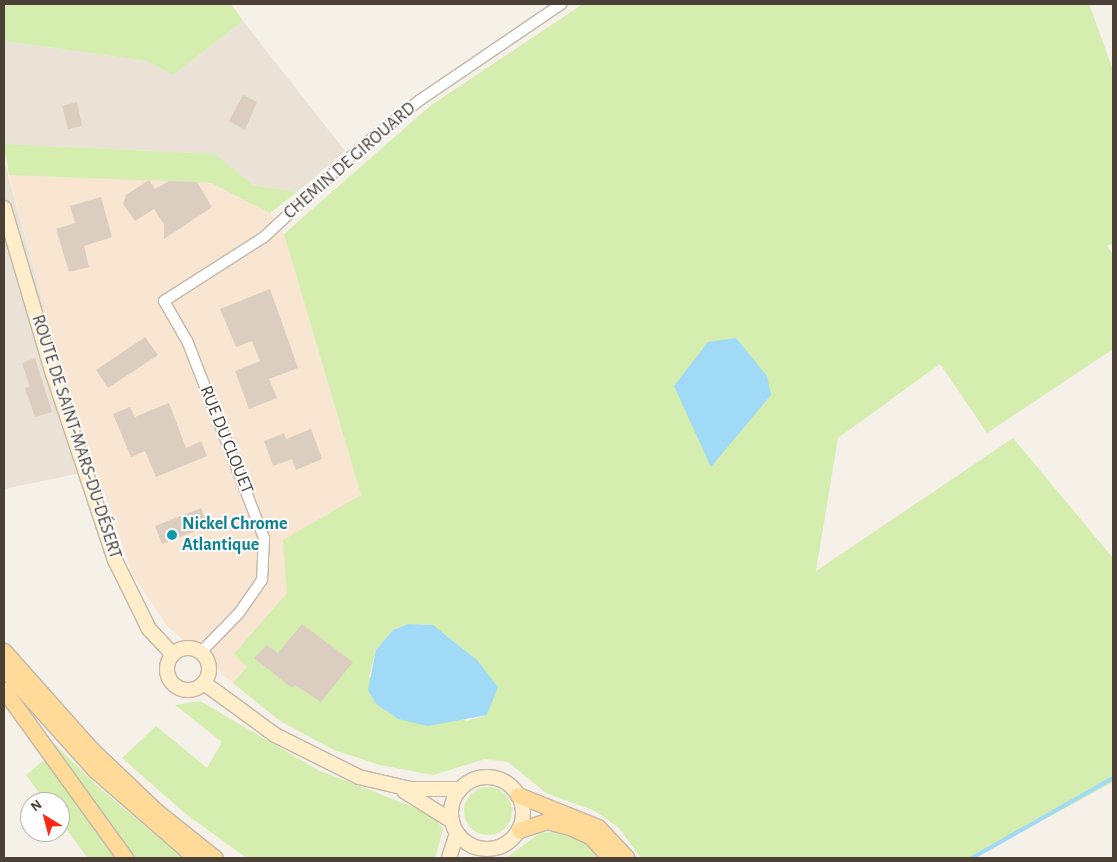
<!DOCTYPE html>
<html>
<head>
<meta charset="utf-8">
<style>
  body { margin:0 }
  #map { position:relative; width:1117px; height:862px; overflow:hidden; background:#f5f0e8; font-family:"Alegreya Sans",sans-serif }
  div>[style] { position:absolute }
  .residential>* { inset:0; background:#eae2d6 }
  .commercial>* { inset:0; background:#f8e5d2 }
  .green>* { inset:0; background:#d5edae }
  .round { border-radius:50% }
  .water>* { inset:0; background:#a0daf6 }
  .stream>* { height:4px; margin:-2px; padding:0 2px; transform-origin:2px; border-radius:2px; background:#a0daf6 }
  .building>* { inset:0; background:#dbcec0 }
  .roads { filter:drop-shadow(1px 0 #c2b8aa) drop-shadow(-1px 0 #c2b8aa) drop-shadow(0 1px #c2b8aa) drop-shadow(0 -1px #c2b8aa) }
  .minor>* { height:10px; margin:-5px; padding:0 5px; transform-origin:5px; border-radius:5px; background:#fff }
  .secondary>* { height:14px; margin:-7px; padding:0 7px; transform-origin:7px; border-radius:7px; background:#ffeec9 }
  .secondary>.ring { margin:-7px; padding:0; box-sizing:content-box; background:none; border:14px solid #ffeec9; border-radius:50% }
  .primary>* { height:15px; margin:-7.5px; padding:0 7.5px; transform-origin:7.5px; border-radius:7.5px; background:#ffda98 }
  .dots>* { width:14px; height:14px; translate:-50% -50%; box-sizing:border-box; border:2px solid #fff; border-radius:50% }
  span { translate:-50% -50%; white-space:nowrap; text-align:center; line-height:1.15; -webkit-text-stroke:4px #fff; paint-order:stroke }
  .street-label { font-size:18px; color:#4a4036 }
  .culture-label { font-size:18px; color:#0d838f; font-weight:700 }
  .left { translate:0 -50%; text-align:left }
  .frame { position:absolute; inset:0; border:5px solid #4a4036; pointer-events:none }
  .north { position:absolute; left:20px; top:792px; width:50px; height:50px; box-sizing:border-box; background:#fff; border:1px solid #b7b3af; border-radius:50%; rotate:323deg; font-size:14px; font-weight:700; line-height:20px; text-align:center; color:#4a4036 }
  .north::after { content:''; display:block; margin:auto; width:18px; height:22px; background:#ff2716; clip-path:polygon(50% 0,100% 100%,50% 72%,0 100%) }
</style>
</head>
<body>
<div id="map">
  <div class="residential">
    <div style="clip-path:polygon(243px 21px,345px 151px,297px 192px,253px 185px,214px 154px,4px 144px,4px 41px,147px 61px,173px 75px)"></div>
    <div style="clip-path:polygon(4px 160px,56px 351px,95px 470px,4px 489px)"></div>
  </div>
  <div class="commercial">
    <div style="clip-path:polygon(9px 175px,211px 183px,270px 213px,284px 234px,361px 496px,283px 540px,287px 593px,235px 654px,247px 667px,233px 683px,168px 627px,133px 575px,56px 351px)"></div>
  </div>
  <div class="green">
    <div style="clip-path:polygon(4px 4px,231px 4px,243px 21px,173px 75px,147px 61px,4px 41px)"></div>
    <div style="clip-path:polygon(evenodd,583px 4px,1089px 4px,1113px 70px,1113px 244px,1107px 245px,1113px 255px,1113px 349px,987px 433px,940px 364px,838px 438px,816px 571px,1013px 438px,1113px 558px,1113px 782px,974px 858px,641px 858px,619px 828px,595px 811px,546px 793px,508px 762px,485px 759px,433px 775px,380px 765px,334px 750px,280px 721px,233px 683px,247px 667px,234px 654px,287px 593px,283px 540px,361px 495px,284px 234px,430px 106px,583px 4px,409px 624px,433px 625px,477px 660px,497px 687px,487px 715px,467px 721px,369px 677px,376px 650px,393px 630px,409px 624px)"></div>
    <div style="clip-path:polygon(4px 144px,215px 154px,253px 185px,297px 192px,270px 213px,211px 183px,9px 175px)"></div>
    <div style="clip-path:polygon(200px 701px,318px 770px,431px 814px,443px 829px,435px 858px,247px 858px,187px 815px,122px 758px,156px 726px,207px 768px,222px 742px,175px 705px)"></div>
    <div style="clip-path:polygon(52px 741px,96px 785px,183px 858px,88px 858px,60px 821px,60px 802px,46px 802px,26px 775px,54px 752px)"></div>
    <div class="round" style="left:464px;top:787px;width:48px;height:48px"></div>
    <div style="clip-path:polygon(553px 832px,569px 835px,588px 845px,599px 858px,506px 858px,540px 833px)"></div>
  </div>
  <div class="water">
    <div style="clip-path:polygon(736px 338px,767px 376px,771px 395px,711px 467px,674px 386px,708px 342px)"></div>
    <div style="clip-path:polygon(409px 624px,433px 625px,477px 660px,498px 687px,487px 715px,428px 726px,398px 719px,376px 704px,368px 690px,376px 650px,393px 630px)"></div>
  </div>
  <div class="stream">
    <div style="left:972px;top:858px;width:162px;rotate:-29.6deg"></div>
  </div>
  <div class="building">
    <div style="clip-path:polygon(243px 95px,257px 102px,245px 130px,229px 121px)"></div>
    <div style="clip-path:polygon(77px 102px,82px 126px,68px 129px,62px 106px)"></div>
    <div style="clip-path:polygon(149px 180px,155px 189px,169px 181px,197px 182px,212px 207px,164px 239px,164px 224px,154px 209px,135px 221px,123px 204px,126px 195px)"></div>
    <div style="clip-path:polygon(101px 197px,112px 237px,84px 246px,89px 267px,69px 272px,56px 229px,75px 223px,70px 206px)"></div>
    <div style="clip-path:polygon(270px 289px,298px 368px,269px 379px,277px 398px,249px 409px,235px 371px,260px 361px,252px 341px,236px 347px,220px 309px)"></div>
    <div style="clip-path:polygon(145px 337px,158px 355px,108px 388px,96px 370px)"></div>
    <div style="clip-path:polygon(35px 358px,52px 412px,35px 417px,25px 388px,30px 387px,22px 363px)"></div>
    <div style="clip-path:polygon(169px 403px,186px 448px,201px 441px,207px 456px,156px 477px,145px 451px,131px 457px,113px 414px,130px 407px,135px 417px)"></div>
    <div style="clip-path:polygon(311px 429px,322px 459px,296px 470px,292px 459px,273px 466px,264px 441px,284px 433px,286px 439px)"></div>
    <div style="clip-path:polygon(201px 508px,208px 526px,162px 544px,155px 526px)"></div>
    <div style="clip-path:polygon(302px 624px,353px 662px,321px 702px,295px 685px,292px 688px,254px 658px,267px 645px,278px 653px)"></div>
  </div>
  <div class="roads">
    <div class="minor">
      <div style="left:201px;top:652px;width:54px;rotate:-45.7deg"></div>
      <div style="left:239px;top:613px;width:40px;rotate:-55.1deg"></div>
      <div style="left:262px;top:580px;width:42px;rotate:-87.3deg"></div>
      <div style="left:264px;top:538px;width:212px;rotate:-111.3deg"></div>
      <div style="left:187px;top:341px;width:46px;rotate:-119.9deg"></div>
      <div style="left:164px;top:301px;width:119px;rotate:-32.6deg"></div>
      <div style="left:264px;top:237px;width:129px;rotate:-42.8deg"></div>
      <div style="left:359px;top:149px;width:78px;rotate:-38.8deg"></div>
      <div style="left:420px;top:100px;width:171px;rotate:-34.2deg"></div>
    </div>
    <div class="secondary">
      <div style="left:4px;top:208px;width:173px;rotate:73.6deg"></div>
      <div style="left:53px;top:374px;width:196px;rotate:71.6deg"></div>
      <div style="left:115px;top:560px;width:77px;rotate:63.8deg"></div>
      <div style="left:149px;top:629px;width:35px;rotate:47deg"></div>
      <div class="ring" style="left:167px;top:648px;width:28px;height:28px"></div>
      <div style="left:204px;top:683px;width:88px;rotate:36.2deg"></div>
      <div style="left:275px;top:735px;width:94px;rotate:26.6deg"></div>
      <div style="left:359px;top:777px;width:52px;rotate:13.2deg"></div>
      <div style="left:410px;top:789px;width:50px"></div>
      <div class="ring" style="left:451px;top:777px;width:58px;height:58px"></div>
      <div style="left:404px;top:791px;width:57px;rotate:32deg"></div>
      <div style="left:449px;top:858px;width:26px;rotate:-72deg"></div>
    </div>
    <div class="primary">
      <div style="left:4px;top:651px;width:131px;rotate:48.4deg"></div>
      <div style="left:91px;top:749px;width:88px;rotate:43.6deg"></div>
      <div style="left:155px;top:810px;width:77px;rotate:38.7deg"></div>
      <div style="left:4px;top:669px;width:136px;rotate:48deg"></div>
      <div style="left:95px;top:770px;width:134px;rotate:41.1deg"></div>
      <div style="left:4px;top:690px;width:207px;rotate:54.2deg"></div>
      <div style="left:518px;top:795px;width:86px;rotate:21.8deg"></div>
      <div style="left:598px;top:827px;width:42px;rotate:46.9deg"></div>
      <div style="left:519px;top:830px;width:29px;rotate:-18deg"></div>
      <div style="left:547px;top:821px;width:24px;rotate:15deg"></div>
      <div style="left:570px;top:827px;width:23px;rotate:25deg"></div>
      <div style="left:591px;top:837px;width:28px;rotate:48deg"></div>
    </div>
  </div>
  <div class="dots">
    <div style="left:172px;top:535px;background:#0f9aa8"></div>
  </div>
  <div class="street-label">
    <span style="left:350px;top:161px;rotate:-41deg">CHEMIN DE GIROUARD</span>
    <span style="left:76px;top:437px;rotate:72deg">ROUTE DE SAINT-MARS-DU-DÉSERT</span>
    <span style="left:226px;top:440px;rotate:68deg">RUE DU CLOUET</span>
  </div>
  <div class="culture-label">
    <span class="left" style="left:182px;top:535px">Nickel Chrome<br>Atlantique</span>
  </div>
  <div class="frame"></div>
  <div class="north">N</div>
</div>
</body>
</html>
